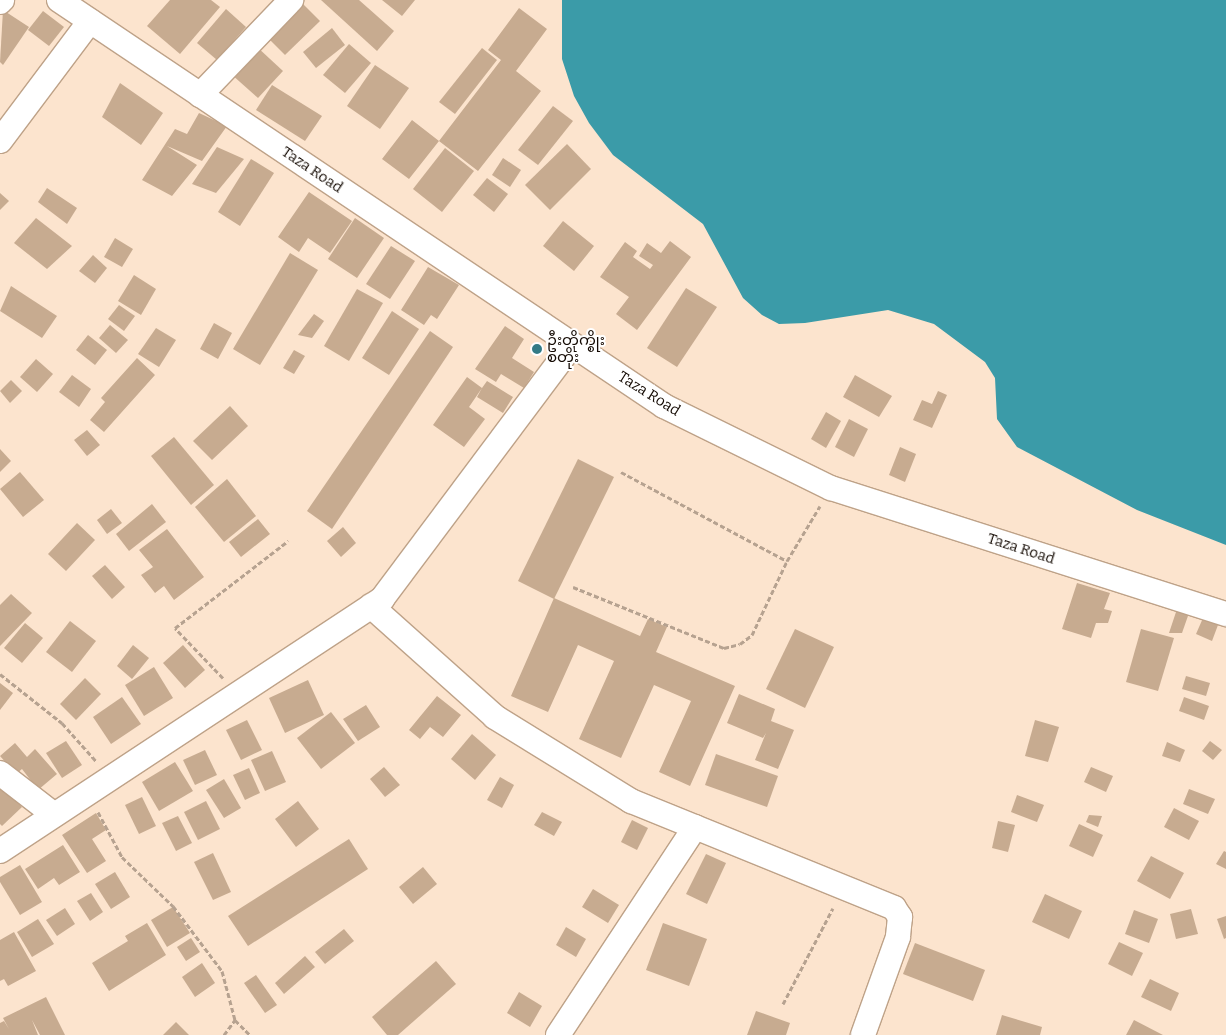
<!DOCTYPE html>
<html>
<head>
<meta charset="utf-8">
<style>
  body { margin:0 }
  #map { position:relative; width:1226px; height:1035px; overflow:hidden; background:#fce4ce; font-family:Bitter,"Noto Sans Myanmar",serif }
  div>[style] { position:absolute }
  .water>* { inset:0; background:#3b9ba8 }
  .building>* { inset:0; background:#c7ab90 }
  .path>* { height:3px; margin-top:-1.5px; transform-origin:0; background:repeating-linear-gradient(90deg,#b6a290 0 5px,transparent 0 7.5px) }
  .roads { filter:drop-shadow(1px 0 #bea288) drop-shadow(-1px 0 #bea288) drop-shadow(0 1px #bea288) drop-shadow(0 -1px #bea288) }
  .minor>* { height:24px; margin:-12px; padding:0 12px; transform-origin:12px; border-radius:12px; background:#fff }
  .dots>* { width:14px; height:14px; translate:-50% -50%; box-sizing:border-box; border:2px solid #fff; border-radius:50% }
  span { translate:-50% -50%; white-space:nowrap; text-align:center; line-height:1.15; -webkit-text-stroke:4px #fff; paint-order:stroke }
  .street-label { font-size:15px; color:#130902 }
  .poi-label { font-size:15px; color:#130902 }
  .left { translate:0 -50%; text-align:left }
</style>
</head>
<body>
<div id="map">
  <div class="water">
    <div style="clip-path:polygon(562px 0,1226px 0,1226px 545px,1137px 510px,1017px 447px,997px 419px,995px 378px,985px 362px,934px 324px,888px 310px,805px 323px,779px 324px,762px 315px,743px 298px,703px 224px,613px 155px,589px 123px,574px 96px,562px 59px)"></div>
  </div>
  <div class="building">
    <div style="clip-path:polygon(170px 0,211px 0,220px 7px,180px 54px,147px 26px)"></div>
    <div style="clip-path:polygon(299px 0,320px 21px,285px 55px,264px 34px)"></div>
    <div style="clip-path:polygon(321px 0,359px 0,394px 31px,377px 51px)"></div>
    <div style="clip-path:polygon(382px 0,415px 0,402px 16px)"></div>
    <div style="clip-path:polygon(519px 8px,547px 29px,516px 71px,541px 91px,478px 171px,439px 141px,409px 179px,382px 159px,412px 120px,439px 141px,501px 60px,488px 50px)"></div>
    <div style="clip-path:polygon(226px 9px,246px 27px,217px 60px,197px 43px)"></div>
    <div style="clip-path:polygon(3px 10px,29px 27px,3px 65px,0 62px)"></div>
    <div style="clip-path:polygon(43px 11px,64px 27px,49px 46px,28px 30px)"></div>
    <div style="clip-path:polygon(332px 28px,345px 45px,316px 68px,303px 52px)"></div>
    <div style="clip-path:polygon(349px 44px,371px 63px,345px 93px,323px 75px)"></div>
    <div style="clip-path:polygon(256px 46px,283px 71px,258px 98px,231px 74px)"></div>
    <div style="clip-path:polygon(482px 48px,497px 60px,455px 114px,439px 102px)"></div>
    <div style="clip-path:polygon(375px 65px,409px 88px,380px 129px,347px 106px)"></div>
    <div style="clip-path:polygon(120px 83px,163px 113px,141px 145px,102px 117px)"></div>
    <div style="clip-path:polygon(272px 85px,322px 116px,305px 141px,256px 110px)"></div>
    <div style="clip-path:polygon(553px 106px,573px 121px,538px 165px,518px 150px)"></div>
    <div style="clip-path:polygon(199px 113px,227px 126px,202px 161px,167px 146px,197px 165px,172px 196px,142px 180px,175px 129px,187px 134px)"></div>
    <div style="clip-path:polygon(567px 144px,591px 169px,550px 210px,525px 185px)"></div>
    <div style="clip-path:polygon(217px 147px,244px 159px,216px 193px,192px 184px)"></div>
    <div style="clip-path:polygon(445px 148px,474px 171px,442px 212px,413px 189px)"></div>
    <div style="clip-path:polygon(503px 158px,521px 170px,510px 187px,492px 175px)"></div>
    <div style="clip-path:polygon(251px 159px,274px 173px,240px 226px,218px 212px)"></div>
    <div style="clip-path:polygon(487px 178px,508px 194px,494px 212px,473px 195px)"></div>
    <div style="clip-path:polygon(47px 188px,77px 208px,67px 224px,38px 202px)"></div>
    <div style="clip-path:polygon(309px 192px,352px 221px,330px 253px,308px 238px,299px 252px,278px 237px)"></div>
    <div style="clip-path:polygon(0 193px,9px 201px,0 210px)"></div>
    <div style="clip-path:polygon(36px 218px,72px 246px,47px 269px,14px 243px)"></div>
    <div style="clip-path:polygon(355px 218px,384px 238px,357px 278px,328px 259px)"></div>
    <div style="clip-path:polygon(563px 221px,594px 246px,574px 271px,543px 246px)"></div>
    <div style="clip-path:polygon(115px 238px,133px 249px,122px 267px,104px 257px)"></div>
    <div style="clip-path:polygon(670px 241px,691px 257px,637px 330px,616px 314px,629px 297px,600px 277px,625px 242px,637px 251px,633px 257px,650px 269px,653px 265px,639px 256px,647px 243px,661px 253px)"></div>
    <div style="clip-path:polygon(391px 246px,415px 261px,390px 299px,366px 284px)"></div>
    <div style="clip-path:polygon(290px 253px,318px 270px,260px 365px,233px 349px)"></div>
    <div style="clip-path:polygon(93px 255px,107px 268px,95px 283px,79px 271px)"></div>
    <div style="clip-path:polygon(428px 267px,459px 285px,437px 319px,431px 315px,424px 325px,401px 310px)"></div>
    <div style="clip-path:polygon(134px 275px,156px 289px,141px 315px,118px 301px)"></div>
    <div style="clip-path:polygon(11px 286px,57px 316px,42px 338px,0 311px)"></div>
    <div style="clip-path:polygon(686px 288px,717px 307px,677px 367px,647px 348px)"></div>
    <div style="clip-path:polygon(357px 289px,383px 303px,349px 361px,324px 346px)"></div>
    <div style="clip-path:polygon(119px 305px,135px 316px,124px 331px,108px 319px)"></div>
    <div style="clip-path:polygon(392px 311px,419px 329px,389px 375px,362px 358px)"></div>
    <div style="clip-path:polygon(314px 314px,324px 321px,312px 338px,298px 335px)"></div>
    <div style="clip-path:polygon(214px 323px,232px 333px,218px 359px,200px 349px)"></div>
    <div style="clip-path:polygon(110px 325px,128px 340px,116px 353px,99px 338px)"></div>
    <div style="clip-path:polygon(505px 326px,524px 339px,512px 358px,534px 372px,524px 388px,501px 374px,496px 382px,475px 369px)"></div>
    <div style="clip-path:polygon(156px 328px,176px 340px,159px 367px,138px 354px)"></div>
    <div style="clip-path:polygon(430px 331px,453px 347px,332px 529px,307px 511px)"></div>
    <div style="clip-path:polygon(88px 335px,107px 350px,95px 365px,76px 350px)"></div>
    <div style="clip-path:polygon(294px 350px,305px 356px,294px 374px,283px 368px)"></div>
    <div style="clip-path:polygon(137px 358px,155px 375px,104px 432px,90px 420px,105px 402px,101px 398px)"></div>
    <div style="clip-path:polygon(36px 359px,53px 374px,37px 392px,20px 377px)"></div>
    <div style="clip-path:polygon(72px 375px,91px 389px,79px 407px,59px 392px)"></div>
    <div style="clip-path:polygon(855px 375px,892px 396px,879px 417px,843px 397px)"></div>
    <div style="clip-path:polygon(467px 377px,482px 388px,487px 381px,513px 397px,503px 413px,477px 397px,482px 388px,469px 407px,485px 419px,464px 447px,433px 425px)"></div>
    <div style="clip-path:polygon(11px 380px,22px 391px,10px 403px,0 391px)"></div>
    <div style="clip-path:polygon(938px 391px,947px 395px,932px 428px,913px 420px,922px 400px,932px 404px)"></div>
    <div style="clip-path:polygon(230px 406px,248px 426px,212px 460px,193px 441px)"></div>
    <div style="clip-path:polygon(826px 412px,841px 421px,826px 448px,811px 439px)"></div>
    <div style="clip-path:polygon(849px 419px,868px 429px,854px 457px,835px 447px)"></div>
    <div style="clip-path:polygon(87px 430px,100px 445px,87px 456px,74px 440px)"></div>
    <div style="clip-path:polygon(174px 437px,214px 485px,191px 505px,151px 456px)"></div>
    <div style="clip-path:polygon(900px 447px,916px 454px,905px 482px,889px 475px)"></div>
    <div style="clip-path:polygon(0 449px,11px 461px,0 472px)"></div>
    <div style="clip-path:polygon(578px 459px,614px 477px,554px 599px,518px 581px)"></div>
    <div style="clip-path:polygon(20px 472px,44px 500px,23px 517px,0 489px)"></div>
    <div style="clip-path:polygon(227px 479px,256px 516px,224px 542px,195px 507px)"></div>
    <div style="clip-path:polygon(152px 504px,166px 522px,129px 551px,116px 534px)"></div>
    <div style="clip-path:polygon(111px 509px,122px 523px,107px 534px,97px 520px)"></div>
    <div style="clip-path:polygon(258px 519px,270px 534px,241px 557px,229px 542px)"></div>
    <div style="clip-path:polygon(77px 523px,95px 540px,66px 571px,48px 554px)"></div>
    <div style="clip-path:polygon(343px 527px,356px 543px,341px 557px,327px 541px)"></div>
    <div style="clip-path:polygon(167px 529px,204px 577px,174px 600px,164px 586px,155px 593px,141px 575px,153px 567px,139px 550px)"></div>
    <div style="clip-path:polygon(105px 565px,125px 587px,112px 599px,92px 576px)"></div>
    <div style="clip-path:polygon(1077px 583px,1110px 593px,1104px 609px,1112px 611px,1108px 623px,1096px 623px,1091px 638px,1062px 629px)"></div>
    <div style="clip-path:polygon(11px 594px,32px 613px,0 646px,0 605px)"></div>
    <div style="clip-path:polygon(554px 598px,640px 636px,648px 619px,667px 627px,656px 652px,735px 686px,690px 786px,659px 772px,691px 701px,654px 685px,621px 758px,579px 739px,614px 661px,578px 645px,548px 712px,511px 696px)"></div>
    <div style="clip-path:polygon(1177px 609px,1189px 613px,1182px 633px,1169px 633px)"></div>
    <div style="clip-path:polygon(1203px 618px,1218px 625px,1212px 641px,1196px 634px)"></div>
    <div style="clip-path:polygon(70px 621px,96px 641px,72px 672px,46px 652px)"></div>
    <div style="clip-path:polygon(25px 623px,43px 638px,22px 663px,4px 648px)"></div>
    <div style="clip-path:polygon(795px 629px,834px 647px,805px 708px,766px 689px)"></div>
    <div style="clip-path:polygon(1141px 629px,1174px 638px,1158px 691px,1126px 682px)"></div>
    <div style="clip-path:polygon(133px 645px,149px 658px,132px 679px,117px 666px)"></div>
    <div style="clip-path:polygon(183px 645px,205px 670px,185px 688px,163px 663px)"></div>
    <div style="clip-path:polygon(154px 667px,173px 698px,144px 716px,125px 685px)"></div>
    <div style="clip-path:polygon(1186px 676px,1210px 683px,1206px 696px,1182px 689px)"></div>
    <div style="clip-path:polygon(85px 678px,101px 694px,76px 720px,60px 704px)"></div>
    <div style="clip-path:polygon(308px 680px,324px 715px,285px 733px,269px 698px)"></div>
    <div style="clip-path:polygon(0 683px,13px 693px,0 710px)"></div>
    <div style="clip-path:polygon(739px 694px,775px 709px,771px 721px,794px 730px,778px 769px,755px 760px,766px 733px,763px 738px,727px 723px)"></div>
    <div style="clip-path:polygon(437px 696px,461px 715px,443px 737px,430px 727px,420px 739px,409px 730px)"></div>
    <div style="clip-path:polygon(122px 697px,141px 724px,111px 744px,93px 717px)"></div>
    <div style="clip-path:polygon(1184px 697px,1209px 706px,1204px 720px,1179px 711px)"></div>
    <div style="clip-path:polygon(366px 705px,380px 727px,358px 741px,343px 719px)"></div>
    <div style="clip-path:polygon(331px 712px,355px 743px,321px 769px,297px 738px)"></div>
    <div style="clip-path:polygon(247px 720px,262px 750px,241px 760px,226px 730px)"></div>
    <div style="clip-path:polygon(1035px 720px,1059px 727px,1048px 762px,1025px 756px)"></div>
    <div style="clip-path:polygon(472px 734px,496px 755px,475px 780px,451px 759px)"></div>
    <div style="clip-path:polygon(66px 741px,82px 765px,62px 778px,46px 753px)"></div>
    <div style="clip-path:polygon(1210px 741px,1222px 750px,1213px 760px,1202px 751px)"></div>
    <div style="clip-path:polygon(1167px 742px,1185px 750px,1180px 762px,1162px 756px)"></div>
    <div style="clip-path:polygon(15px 743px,27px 757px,35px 749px,57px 774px,38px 790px,22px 769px,16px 774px,0 756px)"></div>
    <div style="clip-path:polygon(205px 750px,217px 775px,195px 785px,183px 760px)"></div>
    <div style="clip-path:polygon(272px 751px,286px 782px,265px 791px,251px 760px)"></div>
    <div style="clip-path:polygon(716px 754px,778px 776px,767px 807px,705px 785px)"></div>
    <div style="clip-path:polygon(175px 762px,193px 791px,159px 811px,142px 782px)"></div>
    <div style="clip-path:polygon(384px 767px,400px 785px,385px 797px,370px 779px)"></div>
    <div style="clip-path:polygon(1091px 767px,1113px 776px,1106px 792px,1084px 782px)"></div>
    <div style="clip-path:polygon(249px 768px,260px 793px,245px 800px,233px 775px)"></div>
    <div style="clip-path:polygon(500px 777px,514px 785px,502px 808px,487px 800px)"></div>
    <div style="clip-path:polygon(224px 779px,241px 808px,224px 818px,206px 790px)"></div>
    <div style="clip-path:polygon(0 786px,22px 807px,2px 826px,0 824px)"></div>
    <div style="clip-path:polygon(1189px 789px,1215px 799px,1208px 814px,1183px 804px)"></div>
    <div style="clip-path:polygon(1017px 795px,1044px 805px,1037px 822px,1011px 812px)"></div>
    <div style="clip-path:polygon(142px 797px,156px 826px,139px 834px,125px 805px)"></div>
    <div style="clip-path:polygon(206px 801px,220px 829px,198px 840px,184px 812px)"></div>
    <div style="clip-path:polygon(298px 801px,319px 829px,296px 847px,275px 819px)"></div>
    <div style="clip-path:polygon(1174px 808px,1199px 821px,1189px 840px,1164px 827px)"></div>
    <div style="clip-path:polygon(542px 812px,562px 822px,554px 836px,534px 825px)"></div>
    <div style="clip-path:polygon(96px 813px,106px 830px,92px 839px,106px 861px,87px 873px,62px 835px)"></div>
    <div style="clip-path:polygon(1089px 815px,1102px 816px,1098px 827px,1086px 822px)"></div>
    <div style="clip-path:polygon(178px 816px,192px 843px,176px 851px,162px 823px)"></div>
    <div style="clip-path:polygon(632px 820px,648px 828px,637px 850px,621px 842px)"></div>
    <div style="clip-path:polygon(998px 821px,1015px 825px,1008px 852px,992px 848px)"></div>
    <div style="clip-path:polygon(1079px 824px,1103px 835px,1093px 857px,1069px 846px)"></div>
    <div style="clip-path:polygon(349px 839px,368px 869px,248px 946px,228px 916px)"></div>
    <div style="clip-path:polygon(63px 845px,80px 872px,59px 885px,54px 878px,38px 889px,25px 869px)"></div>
    <div style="clip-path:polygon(1224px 851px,1226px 852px,1226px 869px,1216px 864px)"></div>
    <div style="clip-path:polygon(213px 853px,231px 892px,213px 900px,194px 862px)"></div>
    <div style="clip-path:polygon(706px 854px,726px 863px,707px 904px,686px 894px)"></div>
    <div style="clip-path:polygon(1151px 856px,1184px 873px,1170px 899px,1137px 881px)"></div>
    <div style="clip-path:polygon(20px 865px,42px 902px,20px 915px,0 882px,0 877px)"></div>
    <div style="clip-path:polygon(423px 867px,437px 884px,413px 904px,399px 887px)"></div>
    <div style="clip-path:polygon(115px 872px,130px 897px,111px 909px,95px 884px)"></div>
    <div style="clip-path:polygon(593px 889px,619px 905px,608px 923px,582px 907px)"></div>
    <div style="clip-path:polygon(91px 893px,103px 912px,90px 921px,77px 901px)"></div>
    <div style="clip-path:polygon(1045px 894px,1082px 911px,1069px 939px,1032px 922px)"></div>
    <div style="clip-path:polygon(173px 907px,190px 933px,167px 947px,151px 920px)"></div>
    <div style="clip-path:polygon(65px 908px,75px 924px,57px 936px,46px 920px)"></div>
    <div style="clip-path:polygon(1191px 909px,1198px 934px,1176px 939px,1170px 914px)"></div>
    <div style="clip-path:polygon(1134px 910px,1158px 919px,1149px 943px,1125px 934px)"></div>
    <div style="clip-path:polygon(1226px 916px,1226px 938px,1224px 939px,1217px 919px)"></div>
    <div style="clip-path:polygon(38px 919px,54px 944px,32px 957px,17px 932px)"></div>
    <div style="clip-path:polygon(147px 923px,166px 955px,109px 991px,92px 963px,128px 941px,125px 936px)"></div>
    <div style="clip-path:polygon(663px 923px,707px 939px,689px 986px,646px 970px)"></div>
    <div style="clip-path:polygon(566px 927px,586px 939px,576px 957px,556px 945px)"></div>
    <div style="clip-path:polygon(344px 929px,354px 941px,325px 964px,315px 952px)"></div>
    <div style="clip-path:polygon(14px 932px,36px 971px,8px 986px,4px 979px,0 981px,0 940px)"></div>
    <div style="clip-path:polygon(191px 938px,200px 952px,186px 961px,177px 947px)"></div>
    <div style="clip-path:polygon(1119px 942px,1143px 953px,1132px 976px,1108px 964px)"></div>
    <div style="clip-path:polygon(915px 943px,985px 970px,973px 1001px,903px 974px)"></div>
    <div style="clip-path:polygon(305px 956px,315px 967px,284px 994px,275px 983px)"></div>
    <div style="clip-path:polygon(436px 961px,456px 984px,398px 1035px,387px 1035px,372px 1017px)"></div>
    <div style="clip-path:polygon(202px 963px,215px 983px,195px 997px,182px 977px)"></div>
    <div style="clip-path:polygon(256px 975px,277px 1005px,265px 1013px,244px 983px)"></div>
    <div style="clip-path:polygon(1150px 979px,1179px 993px,1171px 1011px,1141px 997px)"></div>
    <div style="clip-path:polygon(519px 992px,542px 1006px,530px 1027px,507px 1013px)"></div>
    <div style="clip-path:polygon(46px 997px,65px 1035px,40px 1035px,32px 1020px,38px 1035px,0 1035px,0 1023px,4px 1021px,9px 1029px,3px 1018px)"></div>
    <div style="clip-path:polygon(756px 1011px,790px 1023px,786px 1035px,747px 1035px)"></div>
    <div style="clip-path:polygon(1002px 1015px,1042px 1027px,1040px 1035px,996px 1035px)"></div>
    <div style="clip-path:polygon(1134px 1020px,1163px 1035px,1126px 1035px)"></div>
    <div style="clip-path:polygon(176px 1022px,189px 1035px,163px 1035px)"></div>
  </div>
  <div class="path">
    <div style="left:621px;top:472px;width:188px;rotate:28.2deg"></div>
    <div style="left:573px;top:587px;width:163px;rotate:22deg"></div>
    <div style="left:724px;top:648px;width:16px;rotate:-14deg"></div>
    <div style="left:740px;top:644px;width:15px;rotate:-37deg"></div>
    <div style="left:752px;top:635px;width:82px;rotate:-64.7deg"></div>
    <div style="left:787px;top:561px;width:64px;rotate:-59deg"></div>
    <div style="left:0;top:674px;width:79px;rotate:38.3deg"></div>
    <div style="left:62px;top:723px;width:51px;rotate:48.2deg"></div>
    <div style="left:223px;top:678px;width:69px;rotate:-133.8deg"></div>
    <div style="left:175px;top:628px;width:143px;rotate:-37.6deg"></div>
    <div style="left:98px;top:812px;width:51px;rotate:61.9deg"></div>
    <div style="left:122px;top:857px;width:71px;rotate:43.9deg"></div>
    <div style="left:173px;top:906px;width:81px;rotate:53deg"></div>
    <div style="left:222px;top:971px;width:51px;rotate:75.1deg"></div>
    <div style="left:235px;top:1020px;width:21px;rotate:45deg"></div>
    <div style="left:783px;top:1004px;width:108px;rotate:-62.5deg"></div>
    <div style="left:224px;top:1035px;width:19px;rotate:-54deg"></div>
  </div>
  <div class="roads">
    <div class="minor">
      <div style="left:59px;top:0;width:729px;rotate:33.86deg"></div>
      <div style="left:664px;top:406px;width:186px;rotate:26.2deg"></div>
      <div style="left:831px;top:488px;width:415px;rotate:17.7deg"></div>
      <div style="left:0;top:2px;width:3px;rotate:-45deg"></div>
      <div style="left:200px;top:95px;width:132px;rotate:-46.2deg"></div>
      <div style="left:0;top:141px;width:150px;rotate:-53.1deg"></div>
      <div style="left:371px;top:606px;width:166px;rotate:41.8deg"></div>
      <div style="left:495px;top:717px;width:160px;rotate:31.7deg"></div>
      <div style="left:631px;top:801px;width:284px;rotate:22.1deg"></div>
      <div style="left:894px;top:908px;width:11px;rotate:56deg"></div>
      <div style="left:900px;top:917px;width:20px;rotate:96deg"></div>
      <div style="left:898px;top:937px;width:104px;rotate:109.7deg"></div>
      <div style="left:0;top:773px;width:67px;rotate:37.7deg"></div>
      <div style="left:0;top:851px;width:458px;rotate:-33.4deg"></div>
      <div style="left:382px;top:599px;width:317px;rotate:-53.2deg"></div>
      <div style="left:558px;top:1035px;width:249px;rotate:-56.6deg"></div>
    </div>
  </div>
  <div class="dots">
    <div style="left:537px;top:349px;background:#347b86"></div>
  </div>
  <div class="street-label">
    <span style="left:312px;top:170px;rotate:34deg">Taza Road</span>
    <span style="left:649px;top:394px;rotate:32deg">Taza Road</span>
    <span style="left:1021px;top:549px;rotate:18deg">Taza Road</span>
  </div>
  <div class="poi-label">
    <span class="left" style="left:547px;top:349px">ဦးတိုက္စိုး<br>စတိုး</span>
  </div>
</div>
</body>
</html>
